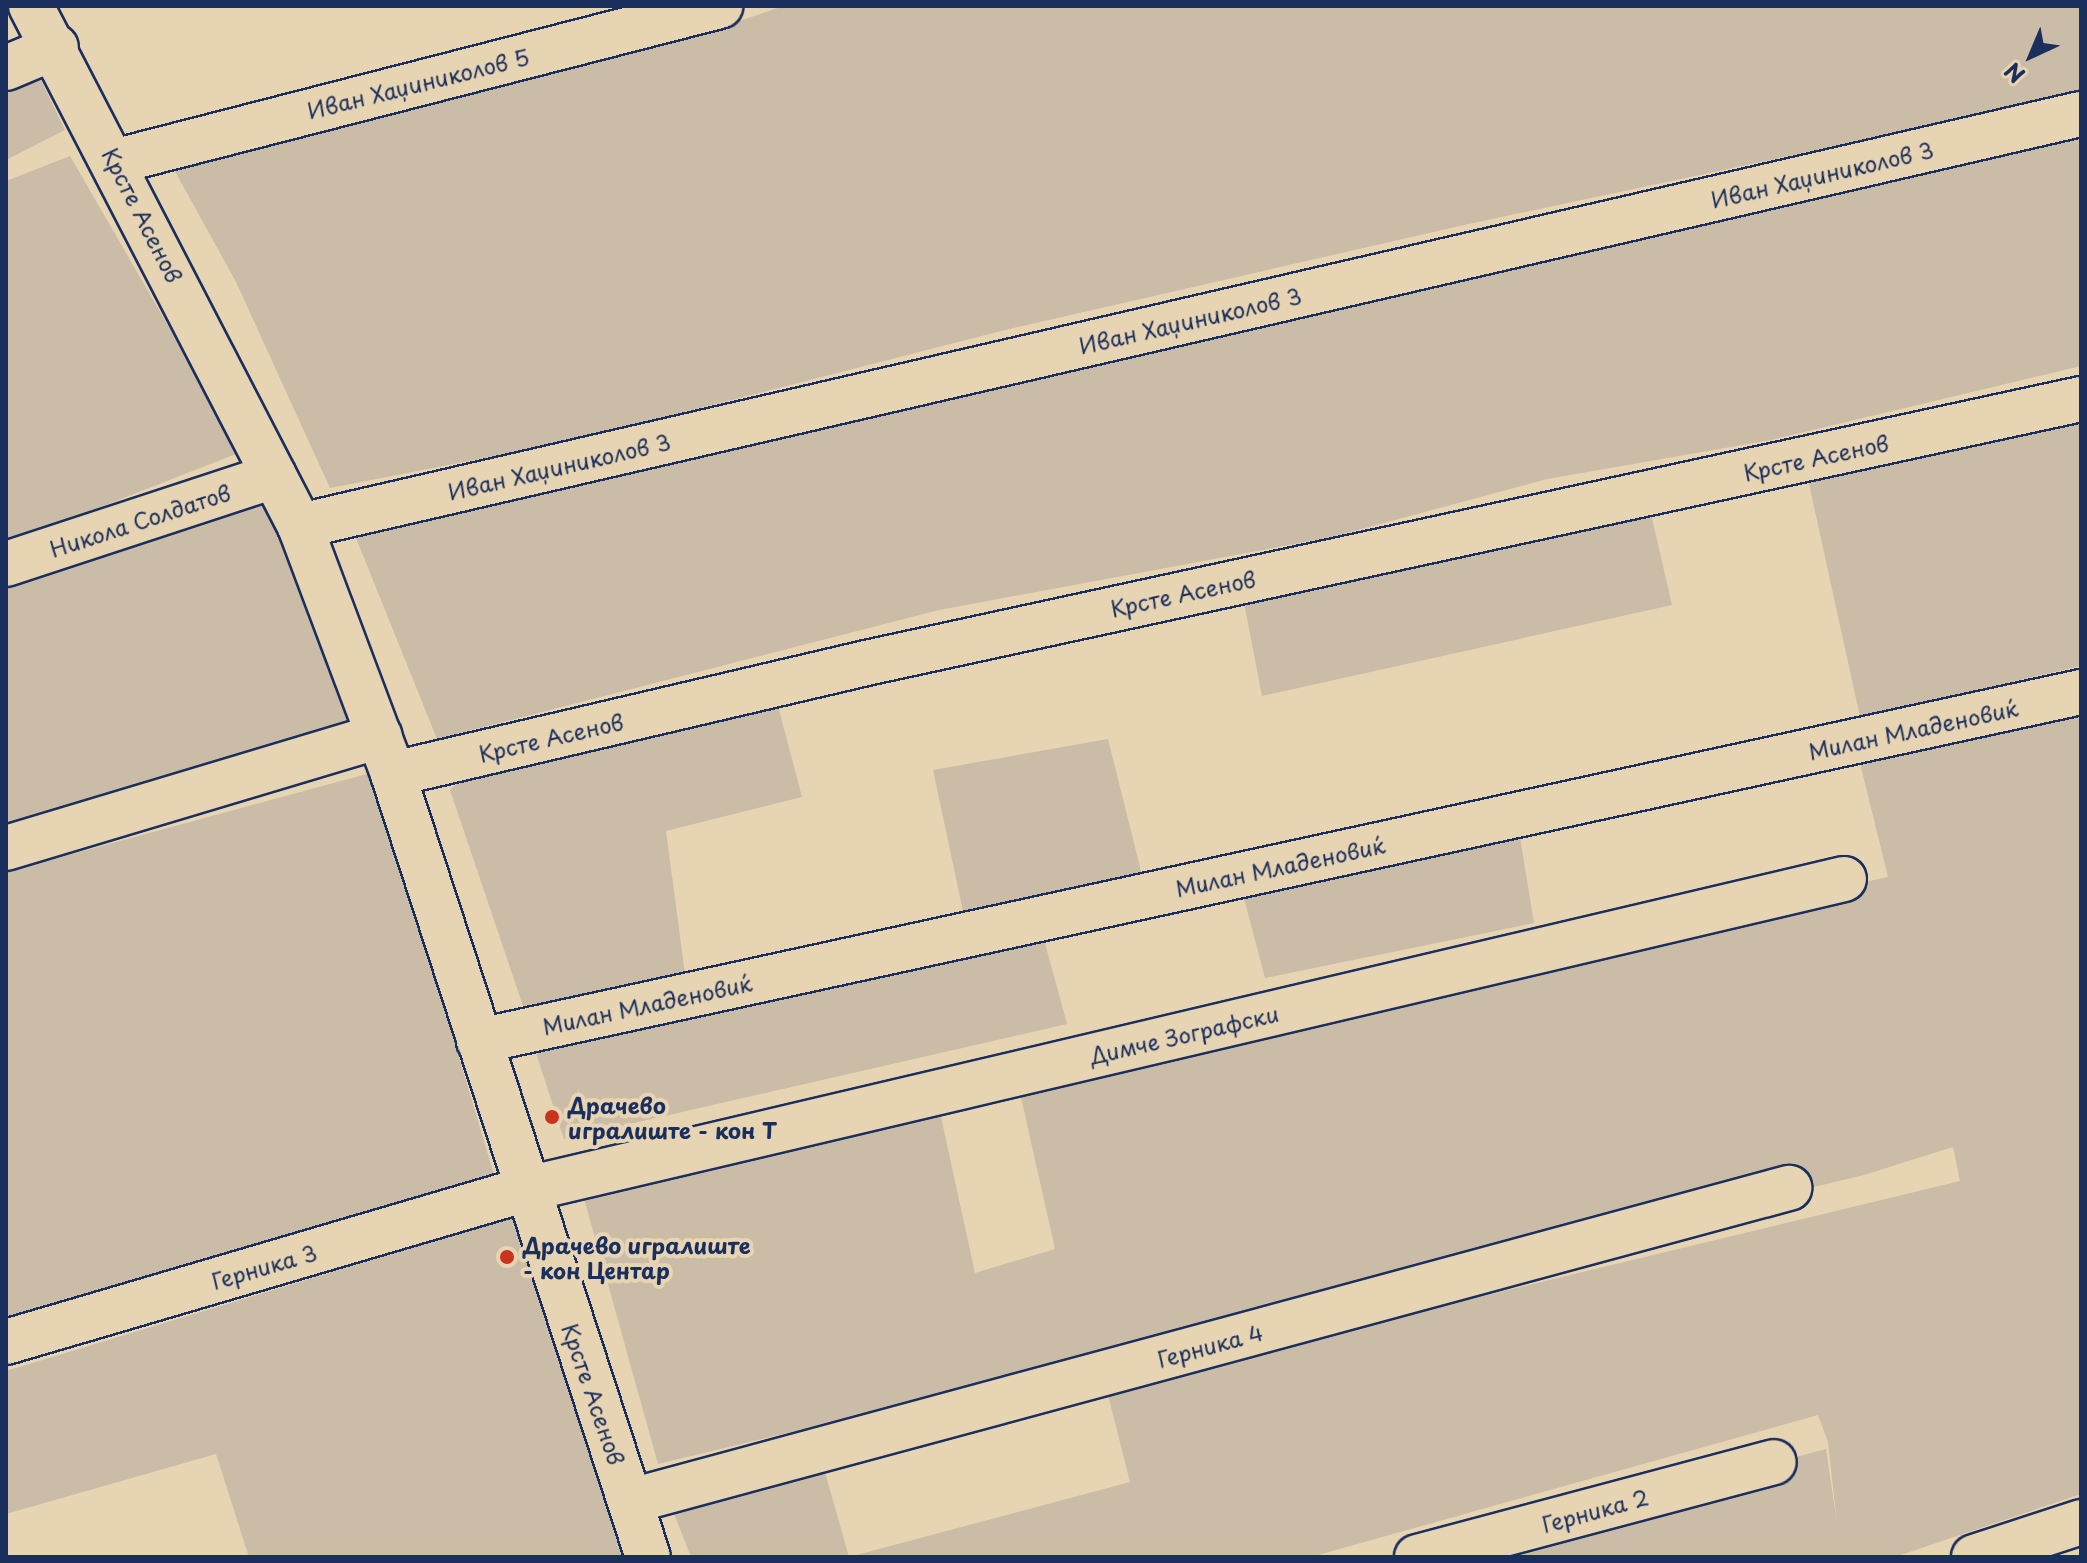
<!DOCTYPE html>
<html>
<head>
<meta charset="utf-8">
<style>
  body { margin:0 }
  #map { position:relative; width:2087px; height:1563px; overflow:hidden; background:#e7d4b2; font-family:"Playpen Sans",sans-serif }
  div>[style] { position:absolute }
  .green>* { inset:0; background:#cabca6 }
  .roads { filter:drop-shadow(2px 0 #1b2f5e) drop-shadow(-2px 0 #1b2f5e) drop-shadow(0 2px #1b2f5e) drop-shadow(0 -2px #1b2f5e) }
  .minor>* { height:44px; margin:-22px; padding:0 22px; transform-origin:22px; border-radius:22px; background:#e7d4b2 }
  .dots>* { width:22px; height:22px; translate:-50% -50%; box-sizing:border-box; border:4px solid #e7d4b2; border-radius:50% }
  span { translate:-50% -50%; white-space:nowrap; text-align:center; line-height:1.15; -webkit-text-stroke:8px #e7d4b2; paint-order:stroke }
  .street-label { font-size:22px; color:#1b2f5e }
  .poi-label { font-size:22px; color:#1b2f5e; font-weight:700 }
  .left { translate:0 -50%; text-align:left }
  .frame { position:absolute; inset:0; border:8px solid #1b2f5e; pointer-events:none }
  .north { position:absolute; left:1991px; top:16px; width:80px; height:80px; -webkit-text-stroke:6px #e7d4b2; paint-order:stroke; rotate:224deg; font-size:22px; font-weight:700; line-height:32px; text-align:center; color:#1b2f5e }
  .north::after { content:''; display:block; margin:auto; width:28px; height:36px; background:#1b2f5e; clip-path:polygon(50% 0,100% 100%,50% 72%,0 100%) }
</style>
</head>
<body>
<div id="map">
  <div class="green">
    <div style="clip-path:polygon(784px 6px,2081px 6px,2081px 94px,1464px 225px,1009px 329px,567px 442px,330px 488px,236px 282px,171px 164px,673px 43px)"></div>
    <div style="clip-path:polygon(37px 72px,65px 130px,6px 160px,6px 86px)"></div>
    <div style="clip-path:polygon(2081px 132px,2081px 366px,1771px 440px,1547px 479px,1332px 537px,939px 610px,437px 739px,354px 533px)"></div>
    <div style="clip-path:polygon(70px 156px,241px 452px,6px 544px,6px 181px)"></div>
    <div style="clip-path:polygon(2081px 400px,2081px 666px,1860px 717px,1806px 470px)"></div>
    <div style="clip-path:polygon(256px 490px,307px 599px,348px 724px,6px 829px,6px 578px)"></div>
    <div style="clip-path:polygon(1648px 501px,1672px 605px,1262px 696px,1240px 582px)"></div>
    <div style="clip-path:polygon(773px 687px,802px 797px,666px 831px,685px 974px,525px 1012px,450px 790px,464px 777px)"></div>
    <div style="clip-path:polygon(2081px 703px,2081px 1494px,1895px 1557px,1417px 1557px,1826px 1449px,1837px 1523px,1828px 1442px,1818px 1415px,1311px 1557px,691px 1557px,667px 1496px,820px 1455px,849px 1557px,1130px 1482px,1106px 1387px,1960px 1181px,1953px 1147px,1864px 1175px,658px 1464px,577px 1173px,934px 1085px,975px 1273px,1055px 1249px,1014px 1066px,1888px 877px,1858px 755px)"></div>
    <div style="clip-path:polygon(1108px 739px,1142px 875px,964px 916px,933px 770px)"></div>
    <div style="clip-path:polygon(374px 772px,495px 1178px,6px 1328px,6px 872px)"></div>
    <div style="clip-path:polygon(1519px 831px,1534px 923px,1265px 978px,1241px 887px)"></div>
    <div style="clip-path:polygon(1043px 936px,1067px 1024px,564px 1139px,533px 1044px)"></div>
    <div style="clip-path:polygon(517px 1216px,624px 1557px,249px 1557px,216px 1454px,6px 1514px,6px 1371px)"></div>
  </div>
  <div class="roads">
    <div class="minor">
      <div style="left:31px;top:6px;width:585px;rotate:62.65deg"></div>
      <div style="left:300px;top:526px;width:265px;rotate:69.4deg"></div>
      <div style="left:393px;top:774px;width:823px;rotate:71.96deg"></div>
      <div style="left:6px;top:68px;width:54px;rotate:-22.8deg"></div>
      <div style="left:117px;top:161px;width:623px;rotate:-14.42deg"></div>
      <div style="left:300px;top:526px;width:1828px;rotate:-13.03deg"></div>
      <div style="left:6px;top:564px;width:282px;rotate:-18.2deg"></div>
      <div style="left:393px;top:774px;width:486px;rotate:-13.2deg"></div>
      <div style="left:866px;top:663px;width:1243px;rotate:-12.26deg"></div>
      <div style="left:6px;top:848px;width:390px;rotate:-16.7deg"></div>
      <div style="left:479px;top:1041px;width:1640px;rotate:-12.29deg"></div>
      <div style="left:6px;top:1342px;width:539px;rotate:-16.38deg"></div>
      <div style="left:523px;top:1190px;width:1357px;rotate:-13.25deg"></div>
      <div style="left:631px;top:1501px;width:1200px;rotate:-15.13deg"></div>
      <div style="left:1417px;top:1557px;width:369px;rotate:-14.9deg"></div>
      <div style="left:1974px;top:1557px;width:113px;rotate:-18.1deg"></div>
    </div>
  </div>
  <div class="dots">
    <div style="left:552px;top:1117px;background:#c8321e"></div>
    <div style="left:507px;top:1257px;background:#c8321e"></div>
  </div>
  <div class="street-label">
    <span style="left:418px;top:83px;rotate:-14deg">Иван Хаџиниколов 5</span>
    <span style="left:1822px;top:174px;rotate:-13deg">Иван Хаџиниколов 3</span>
    <span style="left:143px;top:215px;rotate:63deg">Крсте Асенов</span>
    <span style="left:1190px;top:320px;rotate:-13deg">Иван Хаџиниколов 3</span>
    <span style="left:1816px;top:457px;rotate:-12deg">Крсте Асенов</span>
    <span style="left:559px;top:466px;rotate:-13deg">Иван Хаџиниколов 3</span>
    <span style="left:140px;top:520px;rotate:-18deg">Никола Солдатов</span>
    <span style="left:1183px;top:593px;rotate:-12deg">Крсте Асенов</span>
    <span style="left:1913px;top:729px;rotate:-12deg">Милан Младеновиќ</span>
    <span style="left:551px;top:737px;rotate:-13deg">Крсте Асенов</span>
    <span style="left:1280px;top:866px;rotate:-12deg">Милан Младеновиќ</span>
    <span style="left:647px;top:1004px;rotate:-12deg">Милан Младеновиќ</span>
    <span style="left:1184px;top:1034px;rotate:-13deg">Димче Зографски</span>
    <span style="left:264px;top:1266px;rotate:-16deg">Герника 3</span>
    <span style="left:1210px;top:1345px;rotate:-15deg">Герника 4</span>
    <span style="left:594px;top:1394px;rotate:71deg">Крсте Асенов</span>
    <span style="left:1595px;top:1510px;rotate:-15deg">Герника 2</span>
  </div>
  <div class="poi-label">
    <span class="left" style="left:568px;top:1117px">Драчево<br>игралиште - кон T</span>
    <span class="left" style="left:523px;top:1257px">Драчево игралиште<br>- кон Центар</span>
  </div>
  <div class="frame"></div>
  <div class="north">N</div>
</div>
</body>
</html>
